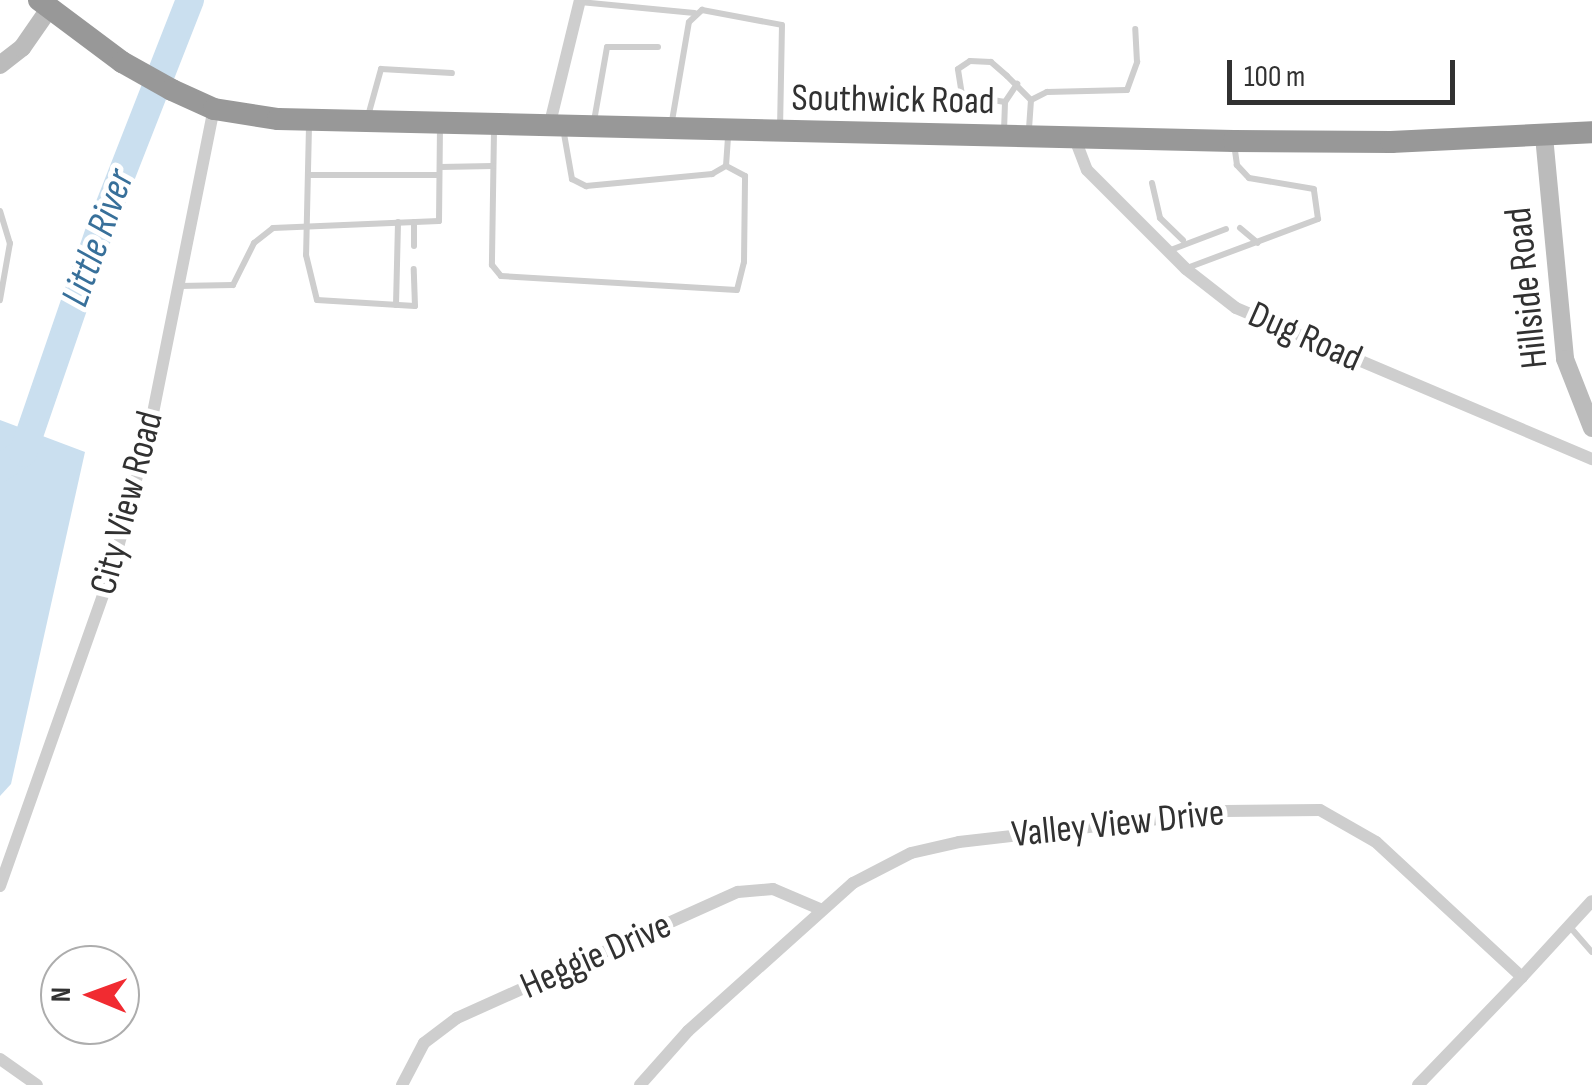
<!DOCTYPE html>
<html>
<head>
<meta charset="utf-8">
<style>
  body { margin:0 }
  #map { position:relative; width:1592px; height:1085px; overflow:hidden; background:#fff; font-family:"Sofia Sans Condensed",sans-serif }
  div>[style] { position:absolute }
  .water>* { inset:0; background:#cadfef }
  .river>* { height:28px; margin:-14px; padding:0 14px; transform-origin:14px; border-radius:14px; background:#cadfef }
  .lane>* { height:6px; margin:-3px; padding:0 3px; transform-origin:3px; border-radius:3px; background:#cecece }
  .street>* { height:12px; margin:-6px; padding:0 6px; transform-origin:6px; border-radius:6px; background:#cecece }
  .secondary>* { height:18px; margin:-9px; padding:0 9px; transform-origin:9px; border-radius:9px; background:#bbb }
  .highway>* { height:22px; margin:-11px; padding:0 11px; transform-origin:11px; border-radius:11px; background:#989898 }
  span { translate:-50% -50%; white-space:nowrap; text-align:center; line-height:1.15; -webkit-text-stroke:10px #fff; paint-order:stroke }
  .street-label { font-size:38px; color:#313131 }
  .water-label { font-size:40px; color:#38709a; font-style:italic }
  .north { position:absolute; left:40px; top:945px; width:100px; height:100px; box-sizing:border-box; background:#fff; border:2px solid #adadad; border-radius:50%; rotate:271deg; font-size:28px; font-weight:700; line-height:40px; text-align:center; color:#313131 }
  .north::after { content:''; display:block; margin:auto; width:35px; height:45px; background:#f12b31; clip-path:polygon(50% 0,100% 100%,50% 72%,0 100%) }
  .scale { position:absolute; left:1227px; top:60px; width:228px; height:45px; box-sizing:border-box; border:5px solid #313131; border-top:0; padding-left:12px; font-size:30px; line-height:35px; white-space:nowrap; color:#313131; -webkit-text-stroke:8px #fff; paint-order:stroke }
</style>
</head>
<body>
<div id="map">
  <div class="water">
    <div style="clip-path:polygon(0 420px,85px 452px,11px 784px,0 796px)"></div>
  </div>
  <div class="river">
    <div style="left:0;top:468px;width:27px;rotate:-33deg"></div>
    <div style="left:23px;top:453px;width:239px;rotate:-71deg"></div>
    <div style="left:101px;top:227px;width:244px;rotate:-68.6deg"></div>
  </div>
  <div class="lane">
    <div style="left:580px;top:2px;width:115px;rotate:5.5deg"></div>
    <div style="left:1031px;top:100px;width:18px;rotate:-27deg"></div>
    <div style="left:1047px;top:92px;width:80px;rotate:-1.4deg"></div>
    <div style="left:1127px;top:90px;width:30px;rotate:-70deg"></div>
    <div style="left:1137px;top:62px;width:33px;rotate:-93deg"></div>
    <div style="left:1005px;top:102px;width:44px;rotate:-170.8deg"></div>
    <div style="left:962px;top:95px;width:26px;rotate:-99deg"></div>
    <div style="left:958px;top:69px;width:14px;rotate:-34deg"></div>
    <div style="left:970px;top:61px;width:21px;rotate:3deg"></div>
    <div style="left:991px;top:62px;width:21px;rotate:41deg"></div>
    <div style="left:1007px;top:76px;width:34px;rotate:45deg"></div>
    <div style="left:1031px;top:100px;width:31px;rotate:94deg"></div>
    <div style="left:368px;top:116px;width:49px;rotate:-74.5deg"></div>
    <div style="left:381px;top:69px;width:71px;rotate:3.2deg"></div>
    <div style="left:594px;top:121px;width:75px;rotate:-80deg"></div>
    <div style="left:607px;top:47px;width:51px"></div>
    <div style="left:672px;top:121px;width:100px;rotate:-80.3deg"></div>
    <div style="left:689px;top:22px;width:18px;rotate:-43deg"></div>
    <div style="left:702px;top:10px;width:81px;rotate:10.6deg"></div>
    <div style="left:782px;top:25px;width:101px;rotate:91.1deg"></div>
    <div style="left:309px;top:126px;width:129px;rotate:91.3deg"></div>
    <div style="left:306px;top:255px;width:46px;rotate:76.3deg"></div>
    <div style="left:317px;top:300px;width:98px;rotate:3.5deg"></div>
    <div style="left:415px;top:306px;width:37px;rotate:-92deg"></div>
    <div style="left:563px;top:128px;width:52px;rotate:80deg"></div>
    <div style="left:572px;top:179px;width:16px;rotate:27deg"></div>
    <div style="left:586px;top:186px;width:127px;rotate:-5.4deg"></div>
    <div style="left:712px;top:174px;width:16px;rotate:-30deg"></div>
    <div style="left:726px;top:166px;width:31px;rotate:-86deg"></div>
    <div style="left:494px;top:131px;width:134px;rotate:90.9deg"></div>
    <div style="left:492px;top:265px;width:14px;rotate:51deg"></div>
    <div style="left:501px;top:276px;width:236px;rotate:3.4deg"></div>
    <div style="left:737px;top:290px;width:29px;rotate:-76deg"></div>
    <div style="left:744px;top:262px;width:86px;rotate:-89.3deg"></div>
    <div style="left:745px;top:176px;width:21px;rotate:-152deg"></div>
    <div style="left:1004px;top:131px;width:29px;rotate:-88deg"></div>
    <div style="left:1005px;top:102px;width:22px;rotate:-56deg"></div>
    <div style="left:440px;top:167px;width:53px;rotate:-1.1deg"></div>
    <div style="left:310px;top:175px;width:129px"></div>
    <div style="left:1152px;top:183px;width:36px;rotate:77deg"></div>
    <div style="left:1160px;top:218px;width:32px;rotate:44deg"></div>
    <div style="left:0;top:211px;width:34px;rotate:73deg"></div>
    <div style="left:10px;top:243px;width:58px;rotate:100deg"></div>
    <div style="left:414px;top:222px;width:24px;rotate:90deg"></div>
    <div style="left:1240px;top:228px;width:23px;rotate:40deg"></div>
    <div style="left:1168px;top:251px;width:62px;rotate:-20.8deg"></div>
    <div style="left:1187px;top:268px;width:140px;rotate:-20.5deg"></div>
    <div style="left:1318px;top:219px;width:30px;rotate:-98deg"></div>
    <div style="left:1314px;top:189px;width:66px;rotate:-170.4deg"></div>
    <div style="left:1249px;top:178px;width:18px;rotate:-133deg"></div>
    <div style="left:1237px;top:165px;width:21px;rotate:-98deg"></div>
    <div style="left:179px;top:286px;width:54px;rotate:-1.1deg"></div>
    <div style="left:233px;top:285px;width:47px;rotate:-63.4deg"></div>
    <div style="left:254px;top:243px;width:24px;rotate:-38deg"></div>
    <div style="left:273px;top:228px;width:166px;rotate:-2.4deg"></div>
    <div style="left:439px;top:221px;width:94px;rotate:-89.4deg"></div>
    <div style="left:396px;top:305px;width:83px;rotate:-88.6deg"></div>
    <div style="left:1570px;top:927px;width:33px;rotate:49deg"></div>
  </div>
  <div class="street">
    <div style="left:549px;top:127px;width:131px;rotate:-76.3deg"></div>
    <div style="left:1075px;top:139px;width:33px;rotate:69deg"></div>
    <div style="left:1087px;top:170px;width:140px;rotate:45deg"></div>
    <div style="left:1186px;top:269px;width:63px;rotate:38deg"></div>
    <div style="left:1236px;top:308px;width:387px;rotate:23deg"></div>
    <div style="left:0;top:886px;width:335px;rotate:-70.5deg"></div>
    <div style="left:112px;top:570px;width:152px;rotate:-75.1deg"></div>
    <div style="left:151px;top:423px;width:320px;rotate:-78.7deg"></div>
    <div style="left:0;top:1059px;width:45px;rotate:35.1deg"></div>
    <div style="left:402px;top:1085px;width:47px;rotate:-62.4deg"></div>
    <div style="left:424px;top:1043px;width:41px;rotate:-37.1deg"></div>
    <div style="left:457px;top:1018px;width:308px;rotate:-24.2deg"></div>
    <div style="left:738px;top:892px;width:35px;rotate:-5deg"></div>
    <div style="left:773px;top:889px;width:51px;rotate:23.1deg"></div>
    <div style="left:640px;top:1085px;width:72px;rotate:-48.4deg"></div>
    <div style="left:688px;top:1031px;width:222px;rotate:-41.9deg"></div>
    <div style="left:853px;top:883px;width:65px;rotate:-27.3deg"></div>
    <div style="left:911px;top:853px;width:49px;rotate:-12.9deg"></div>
    <div style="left:959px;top:842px;width:268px;rotate:-6.6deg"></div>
    <div style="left:1225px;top:811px;width:95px;rotate:-0.6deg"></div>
    <div style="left:1320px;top:810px;width:64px;rotate:29.7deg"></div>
    <div style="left:1376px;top:842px;width:199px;rotate:42.8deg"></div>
    <div style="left:1522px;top:977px;width:103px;rotate:-47.4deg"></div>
    <div style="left:1418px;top:1085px;width:150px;rotate:-46.1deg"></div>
  </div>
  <div class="secondary">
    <div style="left:0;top:65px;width:28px;rotate:-38deg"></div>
    <div style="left:22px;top:48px;width:47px;rotate:-55.3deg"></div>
    <div style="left:1544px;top:136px;width:224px;rotate:84.6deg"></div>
    <div style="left:1565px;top:359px;width:74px;rotate:68.6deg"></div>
  </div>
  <div class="highway">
    <div style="left:39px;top:0;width:104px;rotate:36.8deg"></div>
    <div style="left:122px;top:62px;width:57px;rotate:29.2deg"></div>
    <div style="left:172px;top:90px;width:46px;rotate:24.3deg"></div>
    <div style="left:214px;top:109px;width:65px;rotate:8.9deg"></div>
    <div style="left:278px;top:119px;width:956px;rotate:1.32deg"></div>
    <div style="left:1234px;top:141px;width:157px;rotate:0.4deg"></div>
    <div style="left:1391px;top:142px;width:201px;rotate:-2.8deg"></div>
  </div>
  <div class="street-label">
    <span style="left:893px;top:100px;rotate:1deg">Southwick Road</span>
    <span style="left:1527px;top:288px;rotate:-96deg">Hillside Road</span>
    <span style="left:1305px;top:337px;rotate:24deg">Dug Road</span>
    <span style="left:127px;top:503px;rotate:-75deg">City View Road</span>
    <span style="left:1118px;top:824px;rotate:-6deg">Valley View Drive</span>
    <span style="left:596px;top:956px;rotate:-24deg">Heggie Drive</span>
  </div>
  <div class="water-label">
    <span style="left:98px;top:238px;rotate:-70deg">Little River</span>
  </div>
  <div class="north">N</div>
  <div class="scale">100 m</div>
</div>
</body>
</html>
